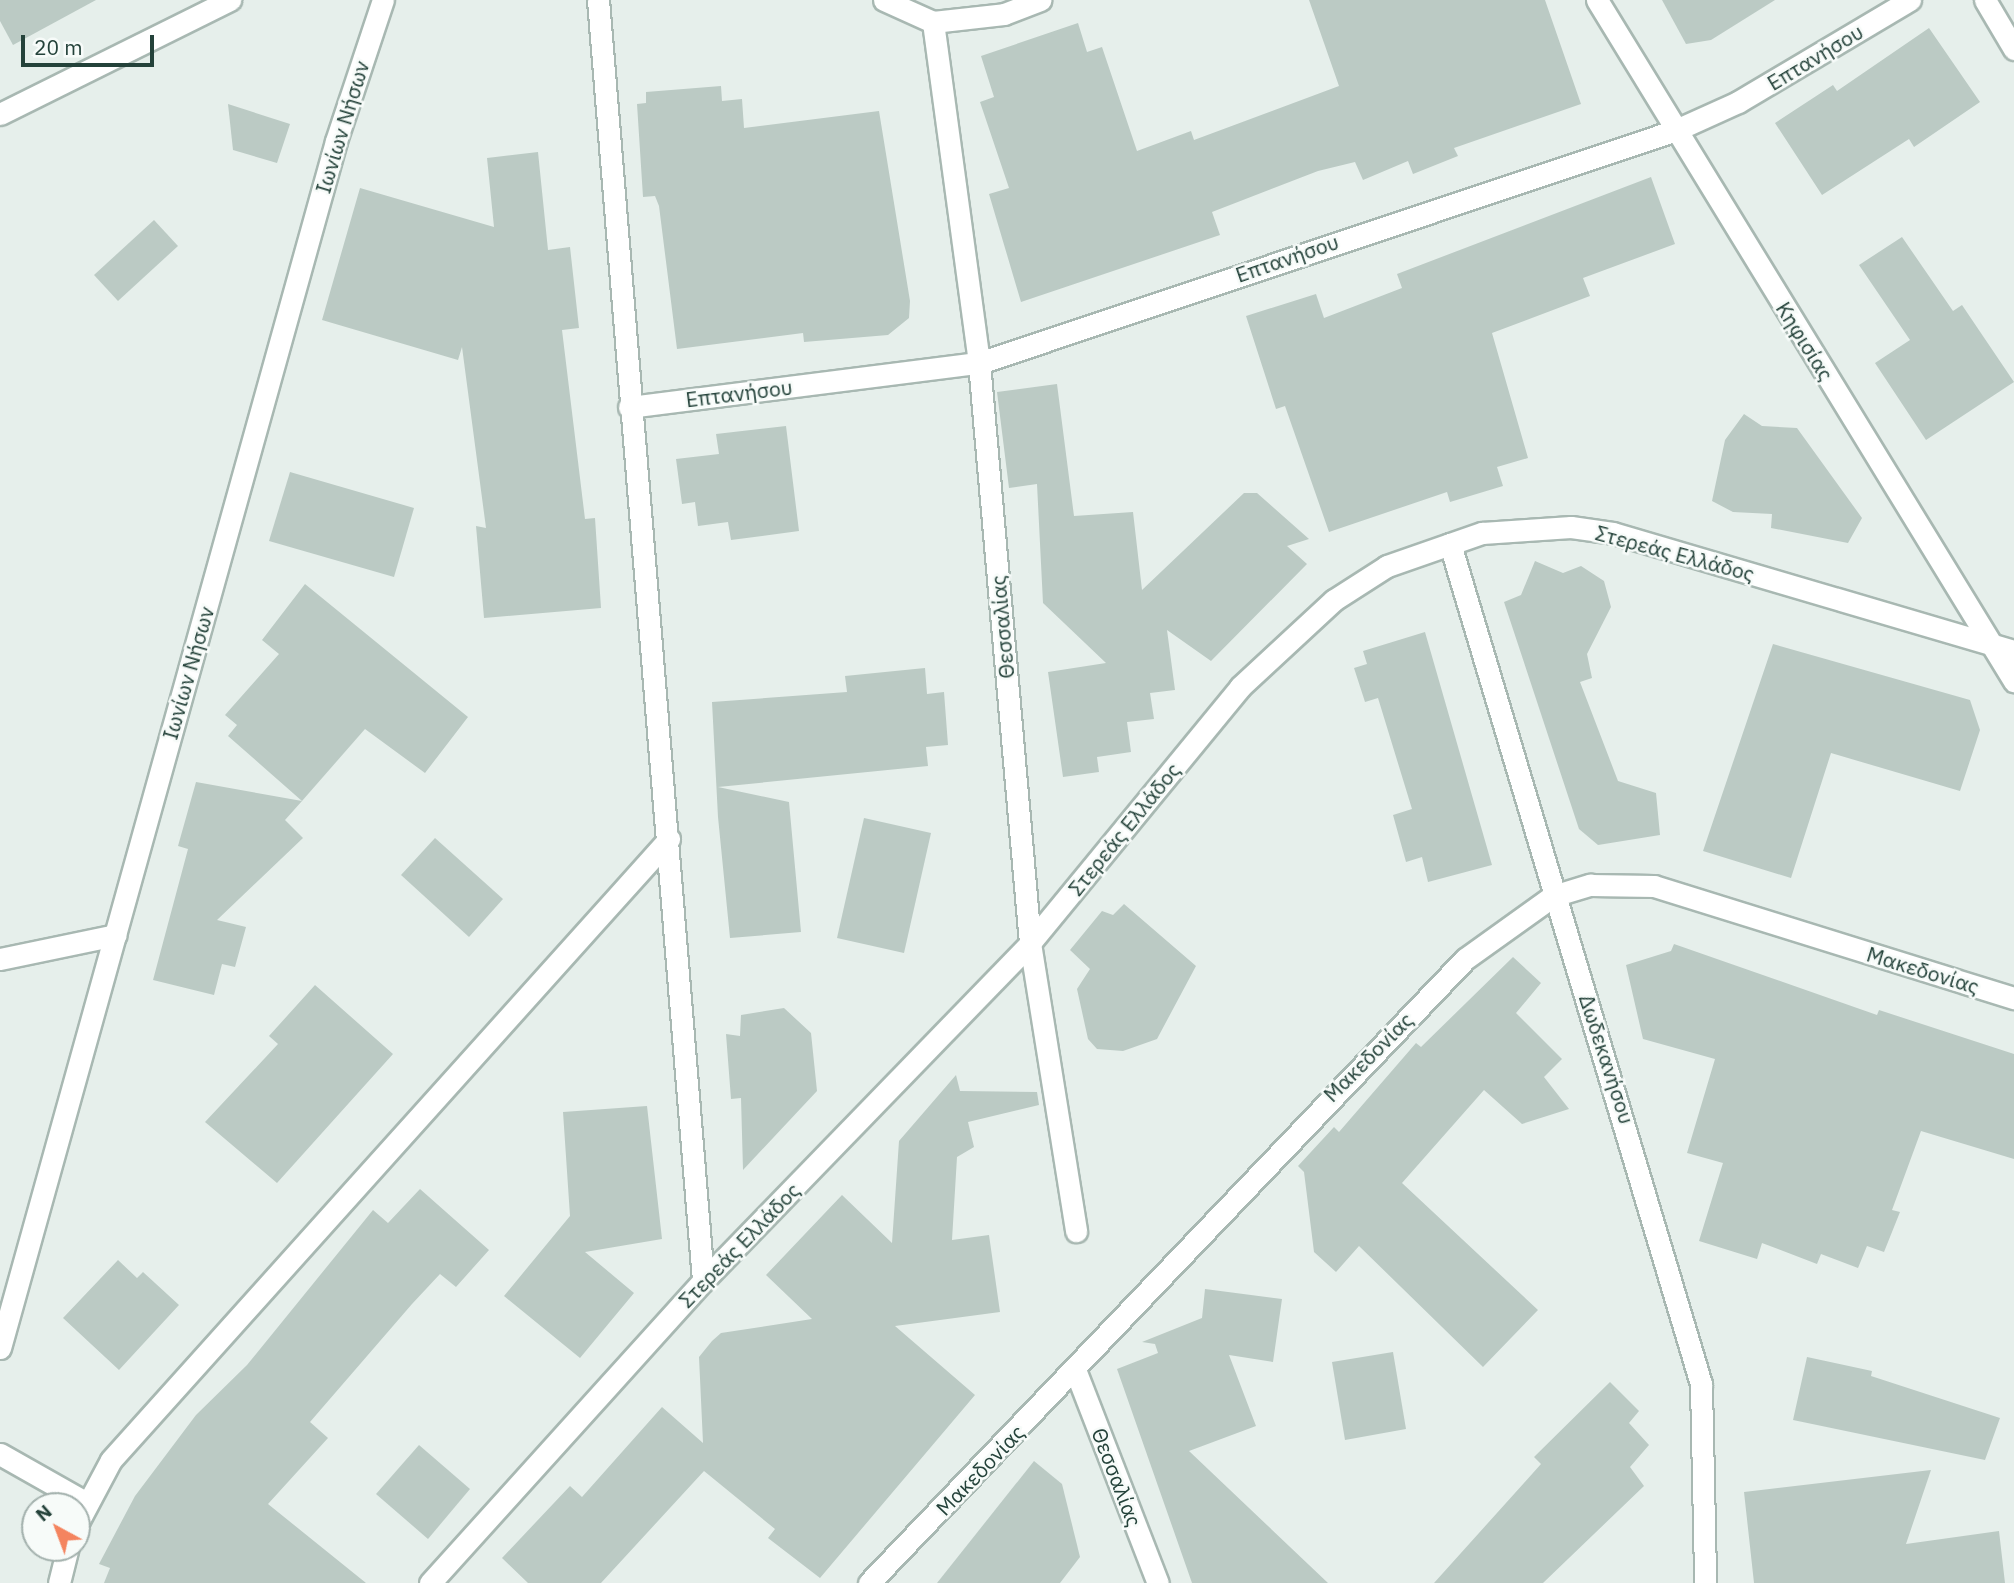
<!DOCTYPE html>
<html>
<head>
<meta charset="utf-8">
<style>
  body { margin:0 }
  #map { position:relative; width:2014px; height:1583px; overflow:hidden; background:#e6efeb; font-family:"IBM Plex Sans",sans-serif }
  div>[style] { position:absolute }
  .building>* { inset:0; background:#bbcac4 }
  .roads { filter:drop-shadow(2px 0 #a8b8b2) drop-shadow(-2px 0 #a8b8b2) drop-shadow(0 2px #a8b8b2) drop-shadow(0 -2px #a8b8b2) }
  .street>* { height:21px; margin:-10.5px; padding:0 10.5px; transform-origin:10.5px; border-radius:10.5px; background:#fff }
  .secondary>* { height:21px; margin:-10.5px; padding:0 10.5px; transform-origin:10.5px; border-radius:10.5px; background:#fff }
  span { translate:-50% -50%; white-space:nowrap; text-align:center; line-height:1.15; -webkit-text-stroke:5px #f7fbf9; paint-order:stroke }
  .street-label { font-size:21px; color:#24423a }
  .north { position:absolute; left:21px; top:1492px; width:70px; height:70px; box-sizing:border-box; background:#f7fbf9; border:2px solid #a3b1ad; border-radius:50%; rotate:319deg; font-size:19px; font-weight:700; line-height:28px; text-align:center; color:#24423a }
  .north::after { content:''; display:block; margin:auto; width:24px; height:32px; background:#f4845f; clip-path:polygon(50% 0,100% 100%,50% 72%,0 100%) }
  .scale { position:absolute; left:21px; top:35px; width:133px; height:32px; box-sizing:border-box; border:4px solid #24423a; border-top:0; padding-left:9px; font-size:21px; line-height:24px; white-space:nowrap; color:#24423a; -webkit-text-stroke:5px #f7fbf9; paint-order:stroke }
</style>
</head>
<body>
<div id="map">
  <div class="building">
    <div style="clip-path:polygon(0 0,96px 0,13px 45px,0 21px)"></div>
    <div style="clip-path:polygon(1309px 0,1545px 0,1581px 104px,1454px 148px,1458px 156px,1413px 174px,1408px 161px,1363px 180px,1355px 162px,1318px 171px,1212px 212px,1220px 235px,1021px 302px,989px 194px,1009px 188px,980px 102px,994px 97px,981px 56px,1078px 23px,1087px 52px,1102px 47px,1137px 151px,1191px 131px,1194px 140px,1339px 86px)"></div>
    <div style="clip-path:polygon(1662px 0,1775px 0,1711px 40px,1686px 44px)"></div>
    <div style="clip-path:polygon(1929px 28px,1980px 102px,1914px 147px,1909px 139px,1822px 195px,1775px 123px,1833px 85px,1837px 91px)"></div>
    <div style="clip-path:polygon(721px 86px,722px 101px,742px 99px,744px 128px,879px 111px,910px 301px,909px 318px,888px 335px,804px 342px,803px 333px,677px 349px,659px 206px,655px 196px,643px 197px,637px 104px,646px 103px,646px 92px)"></div>
    <div style="clip-path:polygon(228px 104px,290px 124px,277px 163px,233px 150px)"></div>
    <div style="clip-path:polygon(538px 152px,548px 250px,570px 247px,579px 328px,562px 330px,585px 519px,595px 518px,601px 608px,484px 618px,476px 526px,486px 528px,462px 347px,458px 360px,322px 320px,360px 188px,494px 227px,487px 158px)"></div>
    <div style="clip-path:polygon(1651px 177px,1675px 244px,1583px 278px,1590px 296px,1492px 333px,1528px 458px,1497px 467px,1503px 486px,1450px 502px,1447px 492px,1329px 532px,1285px 406px,1276px 409px,1246px 316px,1316px 294px,1324px 318px,1402px 288px,1397px 274px)"></div>
    <div style="clip-path:polygon(154px 220px,178px 246px,118px 301px,94px 275px)"></div>
    <div style="clip-path:polygon(1902px 237px,1953px 311px,1962px 305px,2014px 382px,1926px 440px,1875px 363px,1910px 340px,1859px 265px)"></div>
    <div style="clip-path:polygon(1057px 384px,1074px 516px,1133px 512px,1142px 590px,1244px 493px,1257px 493px,1309px 539px,1287px 546px,1307px 564px,1211px 661px,1167px 630px,1175px 690px,1150px 693px,1154px 719px,1127px 722px,1131px 752px,1097px 757px,1099px 772px,1063px 777px,1048px 672px,1106px 663px,1043px 603px,1037px 484px,1009px 488px,997px 392px)"></div>
    <div style="clip-path:polygon(1744px 414px,1762px 426px,1797px 428px,1862px 518px,1848px 543px,1771px 528px,1772px 514px,1733px 512px,1712px 501px,1725px 440px)"></div>
    <div style="clip-path:polygon(786px 426px,799px 531px,731px 540px,728px 522px,698px 526px,695px 502px,682px 504px,676px 459px,719px 454px,716px 434px)"></div>
    <div style="clip-path:polygon(290px 472px,414px 508px,394px 577px,269px 541px)"></div>
    <div style="clip-path:polygon(1535px 561px,1563px 573px,1581px 566px,1604px 581px,1611px 607px,1587px 654px,1592px 678px,1580px 682px,1618px 781px,1656px 793px,1660px 835px,1598px 845px,1579px 829px,1504px 602px,1521px 595px)"></div>
    <div style="clip-path:polygon(305px 584px,468px 717px,425px 773px,365px 729px,302px 801px,228px 736px,237px 725px,225px 715px,279px 654px,262px 640px)"></div>
    <div style="clip-path:polygon(1425px 632px,1492px 865px,1428px 882px,1422px 857px,1406px 862px,1393px 815px,1412px 809px,1378px 698px,1365px 702px,1354px 668px,1367px 664px,1363px 651px)"></div>
    <div style="clip-path:polygon(1773px 644px,1970px 700px,1980px 730px,1960px 791px,1831px 753px,1791px 878px,1703px 851px)"></div>
    <div style="clip-path:polygon(925px 668px,927px 694px,944px 692px,948px 745px,926px 747px,928px 766px,718px 787px,789px 802px,801px 932px,730px 938px,718px 817px,712px 702px,847px 692px,845px 676px)"></div>
    <div style="clip-path:polygon(196px 782px,302px 801px,285px 820px,303px 838px,217px 920px,246px 927px,235px 967px,222px 964px,214px 995px,153px 980px,188px 849px,178px 846px)"></div>
    <div style="clip-path:polygon(864px 818px,931px 833px,904px 953px,837px 938px)"></div>
    <div style="clip-path:polygon(435px 838px,503px 899px,469px 937px,401px 875px)"></div>
    <div style="clip-path:polygon(1124px 904px,1196px 966px,1157px 1039px,1123px 1051px,1097px 1049px,1088px 1039px,1077px 989px,1090px 969px,1070px 950px,1102px 911px,1113px 915px)"></div>
    <div style="clip-path:polygon(1674px 944px,1877px 1015px,1879px 1010px,2014px 1054px,2014px 1159px,1921px 1131px,1892px 1210px,1900px 1212px,1884px 1252px,1867px 1246px,1858px 1268px,1821px 1254px,1817px 1264px,1762px 1243px,1757px 1259px,1699px 1241px,1723px 1163px,1687px 1153px,1715px 1059px,1643px 1039px,1626px 965px,1671px 951px)"></div>
    <div style="clip-path:polygon(1513px 957px,1541px 983px,1516px 1013px,1562px 1059px,1544px 1077px,1569px 1109px,1522px 1124px,1484px 1090px,1402px 1183px,1538px 1310px,1483px 1367px,1359px 1246px,1336px 1272px,1314px 1252px,1304px 1172px,1298px 1166px,1334px 1127px,1339px 1132px,1416px 1043px,1421px 1047px)"></div>
    <div style="clip-path:polygon(315px 985px,393px 1054px,277px 1183px,205px 1122px,278px 1044px,269px 1036px)"></div>
    <div style="clip-path:polygon(784px 1008px,811px 1033px,817px 1091px,743px 1170px,741px 1098px,731px 1099px,726px 1034px,740px 1036px,741px 1015px)"></div>
    <div style="clip-path:polygon(956px 1075px,960px 1091px,1037px 1092px,1039px 1105px,968px 1122px,974px 1147px,957px 1157px,952px 1240px,989px 1235px,1000px 1312px,895px 1326px,975px 1395px,820px 1578px,768px 1538px,775px 1529px,704px 1471px,601px 1583px,528px 1583px,502px 1558px,570px 1486px,582px 1497px,662px 1407px,703px 1443px,699px 1357px,712px 1341px,721px 1333px,812px 1319px,766px 1275px,842px 1195px,892px 1243px,899px 1141px)"></div>
    <div style="clip-path:polygon(647px 1106px,662px 1239px,585px 1252px,634px 1293px,580px 1358px,504px 1296px,570px 1216px,563px 1112px)"></div>
    <div style="clip-path:polygon(420px 1189px,489px 1250px,456px 1287px,440px 1274px,412px 1304px,310px 1422px,328px 1438px,268px 1504px,366px 1583px,104px 1583px,110px 1568px,99px 1564px,135px 1496px,196px 1415px,247px 1365px,373px 1210px,388px 1223px)"></div>
    <div style="clip-path:polygon(118px 1260px,137px 1278px,143px 1272px,179px 1305px,119px 1370px,63px 1318px)"></div>
    <div style="clip-path:polygon(1205px 1289px,1282px 1299px,1273px 1362px,1229px 1355px,1256px 1426px,1189px 1451px,1328px 1583px,1192px 1583px,1117px 1369px,1158px 1353px,1155px 1344px,1142px 1342px,1202px 1318px)"></div>
    <div style="clip-path:polygon(1393px 1352px,1406px 1429px,1345px 1440px,1332px 1362px)"></div>
    <div style="clip-path:polygon(1807px 1357px,1872px 1371px,1871px 1376px,2000px 1418px,1985px 1460px,1793px 1420px)"></div>
    <div style="clip-path:polygon(1610px 1382px,1639px 1411px,1629px 1423px,1649px 1445px,1630px 1467px,1644px 1486px,1543px 1583px,1434px 1583px,1541px 1464px,1534px 1457px)"></div>
    <div style="clip-path:polygon(419px 1445px,470px 1489px,428px 1539px,376px 1494px)"></div>
    <div style="clip-path:polygon(1034px 1461px,1062px 1484px,1080px 1557px,1060px 1583px,937px 1583px)"></div>
    <div style="clip-path:polygon(1931px 1470px,1906px 1544px,1999px 1531px,2005px 1583px,1754px 1583px,1744px 1492px)"></div>
  </div>
  <div class="roads">
    <div class="street">
      <div style="left:598px;top:0;width:1285px;rotate:85.31deg"></div>
      <div style="left:1985px;top:0;width:57px;rotate:59.4deg"></div>
      <div style="left:933px;top:22px;width:344px;rotate:82.3deg"></div>
      <div style="left:979px;top:363px;width:582px;rotate:84.97deg"></div>
      <div style="left:1030px;top:943px;width:292px;rotate:80.9deg"></div>
      <div style="left:0;top:114px;width:257px;rotate:-26.4deg"></div>
      <div style="left:629px;top:407px;width:353px;rotate:-7.2deg"></div>
      <div style="left:979px;top:363px;width:735px;rotate:-18.48deg"></div>
      <div style="left:1676px;top:130px;width:68px;rotate:-24.3deg"></div>
      <div style="left:1738px;top:102px;width:200px;rotate:-30.7deg"></div>
      <div style="left:1450px;top:544px;width:877px;rotate:73.36deg"></div>
      <div style="left:1701px;top:1384px;width:199px;rotate:88.8deg"></div>
      <div style="left:0;top:959px;width:118px;rotate:-11.7deg"></div>
      <div style="left:0;top:1348px;width:1253px;rotate:-74.44deg"></div>
      <div style="left:336px;top:141px;width:149px;rotate:-71.6deg"></div>
      <div style="left:1076px;top:1372px;width:226px;rotate:68.8deg"></div>
      <div style="left:0;top:1454px;width:98px;rotate:29.5deg"></div>
      <div style="left:77px;top:1524px;width:72px;rotate:-62deg"></div>
      <div style="left:111px;top:1460px;width:835px;rotate:-48.06deg"></div>
      <div style="left:59px;top:1583px;width:36px;rotate:-76deg"></div>
      <div style="left:430px;top:1583px;width:407px;rotate:-47.9deg"></div>
      <div style="left:703px;top:1281px;width:470px;rotate:-45.9deg"></div>
      <div style="left:1030px;top:943px;width:331px;rotate:-50.6deg"></div>
      <div style="left:1240px;top:687px;width:128px;rotate:-42.8deg"></div>
      <div style="left:1334px;top:600px;width:63px;rotate:-32.7deg"></div>
      <div style="left:1387px;top:566px;width:101px;rotate:-19.2deg"></div>
      <div style="left:1482px;top:533px;width:89px;rotate:-3.9deg"></div>
      <div style="left:1571px;top:527px;width:42px;rotate:8.1deg"></div>
      <div style="left:1613px;top:533px;width:418px;rotate:16.4deg"></div>
      <div style="left:869px;top:1583px;width:863px;rotate:-46.31deg"></div>
      <div style="left:1465px;top:959px;width:108px;rotate:-35.6deg"></div>
      <div style="left:1553px;top:896px;width:39px;rotate:-17deg"></div>
      <div style="left:1590px;top:885px;width:64px;rotate:0.9deg"></div>
      <div style="left:1654px;top:886px;width:377px;rotate:17.3deg"></div>
    </div>
    <div class="secondary">
      <div style="left:884px;top:0;width:54px;rotate:24.2deg"></div>
      <div style="left:933px;top:22px;width:71px;rotate:-6.4deg"></div>
      <div style="left:1004px;top:14px;width:39px;rotate:-21deg"></div>
      <div style="left:1597px;top:0;width:799px;rotate:58.52deg"></div>
    </div>
  </div>
  <div class="street-label">
    <span style="left:1815px;top:57px;rotate:-31deg">Επτανήσου</span>
    <span style="left:342px;top:127px;rotate:-73deg">Ιωνίων Νήσων</span>
    <span style="left:1287px;top:258px;rotate:-19deg">Επτανήσου</span>
    <span style="left:1805px;top:341px;rotate:58deg">Κηφισίας</span>
    <span style="left:739px;top:393px;rotate:-7deg">Επτανήσου</span>
    <span style="left:1675px;top:553px;rotate:15deg">Στερεάς Ελλάδος</span>
    <span style="left:1002px;top:627px;rotate:-95deg">Θεσσαλίας</span>
    <span style="left:188px;top:673px;rotate:-74deg">Ιωνίων Νήσων</span>
    <span style="left:1124px;top:829px;rotate:-51deg">Στερεάς Ελλάδος</span>
    <span style="left:1923px;top:970px;rotate:17deg">Μακεδονίας</span>
    <span style="left:1368px;top:1057px;rotate:-45deg">Μακεδονίας</span>
    <span style="left:1607px;top:1059px;rotate:72deg">Δωδεκανήσου</span>
    <span style="left:739px;top:1245px;rotate:-46deg">Στερεάς Ελλάδος</span>
    <span style="left:980px;top:1470px;rotate:-46deg">Μακεδονίας</span>
    <span style="left:1117px;top:1477px;rotate:69deg">Θεσσαλίας</span>
  </div>
  <div class="north">N</div>
  <div class="scale">20 m</div>
</div>
</body>
</html>
